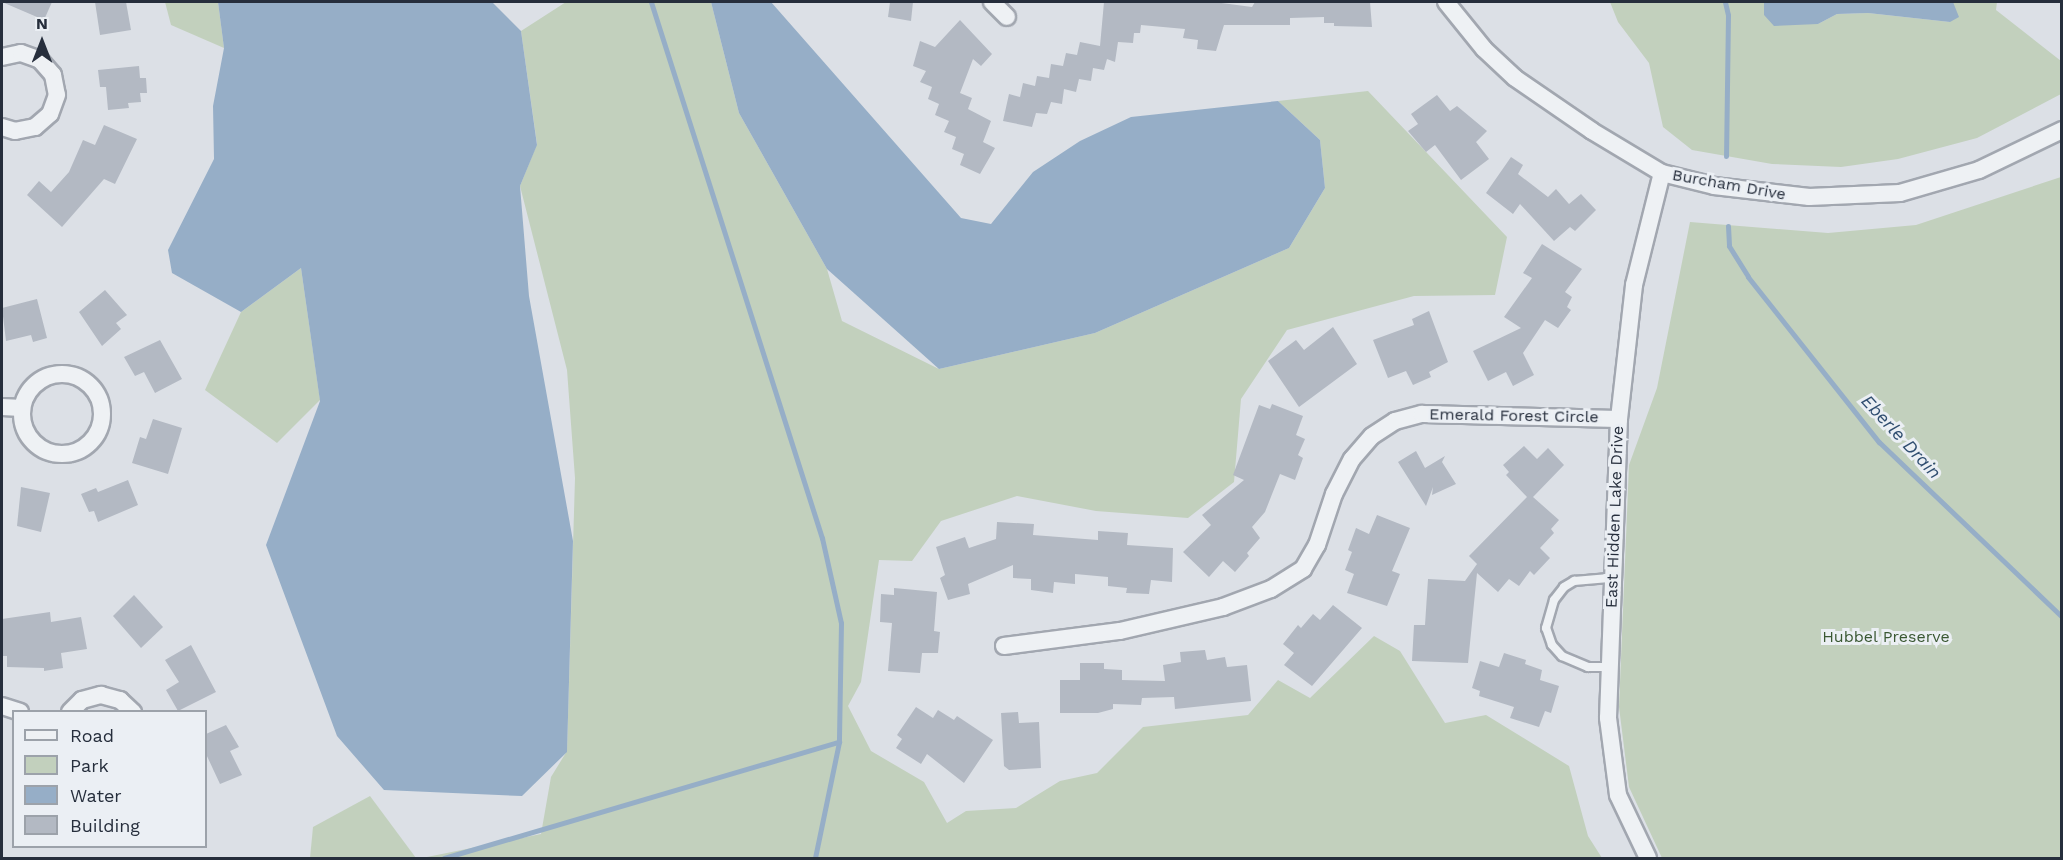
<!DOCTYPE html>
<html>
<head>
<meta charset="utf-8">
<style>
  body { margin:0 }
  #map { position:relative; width:2063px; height:860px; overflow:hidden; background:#dce0e6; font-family:"Work Sans",sans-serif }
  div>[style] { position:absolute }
  .green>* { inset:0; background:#c2d0bd }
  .water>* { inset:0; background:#96aec7 }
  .stream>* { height:5px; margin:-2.5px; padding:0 2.5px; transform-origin:2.5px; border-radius:2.5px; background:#96aec7 }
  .building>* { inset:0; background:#b3b9c3 }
  .roads { filter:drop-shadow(2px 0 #a2a7b0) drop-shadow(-2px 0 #a2a7b0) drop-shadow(0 2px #a2a7b0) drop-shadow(0 -2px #a2a7b0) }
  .lane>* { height:8px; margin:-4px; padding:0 4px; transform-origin:4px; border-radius:4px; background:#eef1f4 }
  .street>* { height:16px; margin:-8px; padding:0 8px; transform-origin:8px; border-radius:8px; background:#eef1f4 }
  .street>.ring { margin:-8px; padding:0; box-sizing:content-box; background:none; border:16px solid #eef1f4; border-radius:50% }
  span { translate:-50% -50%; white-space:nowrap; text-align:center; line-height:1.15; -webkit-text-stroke:6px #ebeff4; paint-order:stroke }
  .street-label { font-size:16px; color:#262e3c }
  .park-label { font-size:16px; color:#3a5833 }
  .water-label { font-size:18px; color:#304e70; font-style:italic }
  .frame { position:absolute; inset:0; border:3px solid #262e3c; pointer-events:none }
  .legend { position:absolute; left:12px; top:710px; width:195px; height:138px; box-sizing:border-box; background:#ebeff4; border:2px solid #9ca2aa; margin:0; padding:8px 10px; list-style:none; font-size:18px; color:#262e3c }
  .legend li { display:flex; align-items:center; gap:12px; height:30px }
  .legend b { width:30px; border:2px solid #9ca2aa }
  .north { position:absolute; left:12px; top:12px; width:60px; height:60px; -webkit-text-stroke:4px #ebeff4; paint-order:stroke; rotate:0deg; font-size:16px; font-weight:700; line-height:24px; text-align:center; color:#262e3c }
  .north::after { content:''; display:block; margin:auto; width:21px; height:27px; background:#262e3c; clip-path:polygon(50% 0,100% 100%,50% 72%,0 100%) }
</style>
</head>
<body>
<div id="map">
  <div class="green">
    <div style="clip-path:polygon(165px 2px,218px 2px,224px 48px,171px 25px)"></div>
    <div style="clip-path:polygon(566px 2px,711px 2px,739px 113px,827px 269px,842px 321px,939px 369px,1095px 333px,1289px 248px,1325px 188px,1320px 140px,1278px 101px,1368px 91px,1507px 237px,1495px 295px,1414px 296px,1287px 330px,1241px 399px,1234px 482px,1188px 518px,1096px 511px,1017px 496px,941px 521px,912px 561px,879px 560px,861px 682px,848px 706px,871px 751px,924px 782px,947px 823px,966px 811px,1016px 808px,1060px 781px,1097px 773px,1143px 727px,1248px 715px,1278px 680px,1310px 698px,1374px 636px,1400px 651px,1445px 723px,1486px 715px,1569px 766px,1588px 836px,1602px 858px,422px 858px,541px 834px,551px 777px,567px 751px,575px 478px,567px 370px,520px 186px,537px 144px,521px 31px)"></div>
    <div style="clip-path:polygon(1610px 2px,1764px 2px,1764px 15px,1818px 24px,1837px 14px,1868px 13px,1950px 22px,1953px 2px,1997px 2px,1996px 10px,2061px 61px,2061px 94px,1977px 138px,1898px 159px,1841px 167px,1772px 164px,1692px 150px,1663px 127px,1649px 63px,1618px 22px)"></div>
    <div style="clip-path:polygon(2061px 177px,2061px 858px,1662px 858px,1629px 787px,1619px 707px,1629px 465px,1657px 388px,1690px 222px,1828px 233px,1916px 225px)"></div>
    <div style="clip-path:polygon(301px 268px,320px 400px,277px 443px,205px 390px,241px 312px)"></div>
    <div style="clip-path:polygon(370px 796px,416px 858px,310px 858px,313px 827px)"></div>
  </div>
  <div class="water">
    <div style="clip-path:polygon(218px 2px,492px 2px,521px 31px,537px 145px,520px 186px,529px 296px,573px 541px,567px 752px,522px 796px,384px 790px,337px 736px,266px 545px,320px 401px,301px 268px,241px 312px,172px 273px,168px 250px,214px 159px,213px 106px,224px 48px)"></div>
    <div style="clip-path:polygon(711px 2px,771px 2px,961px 218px,991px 224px,1033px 172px,1080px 141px,1131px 117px,1278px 101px,1320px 140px,1325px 188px,1289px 248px,1095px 333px,939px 369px,827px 269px,739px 113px)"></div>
    <div style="clip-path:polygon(1764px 2px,1953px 2px,1959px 17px,1950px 22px,1868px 13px,1837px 14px,1818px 24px,1774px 26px,1764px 15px)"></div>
  </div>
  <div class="stream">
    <div style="left:651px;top:2px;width:563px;rotate:72.31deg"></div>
    <div style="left:822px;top:538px;width:87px;rotate:77.4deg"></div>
    <div style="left:841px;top:623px;width:119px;rotate:91deg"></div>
    <div style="left:839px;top:742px;width:118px;rotate:101.7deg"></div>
    <div style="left:1725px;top:2px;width:13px;rotate:77deg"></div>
    <div style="left:1728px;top:15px;width:141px;rotate:90.8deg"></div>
    <div style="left:1728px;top:226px;width:20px;rotate:87deg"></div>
    <div style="left:1729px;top:246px;width:36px;rotate:58deg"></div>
    <div style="left:1748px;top:277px;width:211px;rotate:51.6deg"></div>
    <div style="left:1879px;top:442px;width:253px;rotate:43.7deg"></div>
    <div style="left:444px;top:858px;width:412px;rotate:-16.4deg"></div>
  </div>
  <div class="building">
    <div style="clip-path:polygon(2px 2px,52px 2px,44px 20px)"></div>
    <div style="clip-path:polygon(95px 2px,126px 2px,131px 30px,100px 35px)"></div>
    <div style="clip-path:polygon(890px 2px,913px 2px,911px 21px,888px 17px)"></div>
    <div style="clip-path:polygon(1104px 2px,1214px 2px,1252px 7px,1255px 2px,1370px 2px,1372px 27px,1334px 26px,1334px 23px,1324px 23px,1324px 17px,1290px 18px,1290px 25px,1224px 25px,1216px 51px,1197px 49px,1198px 40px,1183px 38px,1185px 29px,1141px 25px,1140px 33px,1134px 33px,1133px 43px,1118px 42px,1115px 62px,1107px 59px,1104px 70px,1093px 68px,1091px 81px,1079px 79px,1076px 92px,1064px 89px,1062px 104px,1051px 102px,1047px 114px,1036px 113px,1032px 127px,1003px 121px,1009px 94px,1020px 97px,1023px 83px,1035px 86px,1037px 76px,1049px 78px,1051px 64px,1063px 66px,1066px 53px,1077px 55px,1080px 42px,1100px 46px)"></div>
    <div style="clip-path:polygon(960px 20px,992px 54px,981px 66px,973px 59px,960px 93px,972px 98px,968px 109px,991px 121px,983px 142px,995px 148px,980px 174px,960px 165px,964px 154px,952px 149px,956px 137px,944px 132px,949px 121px,935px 115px,939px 104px,928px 99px,932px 87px,920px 82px,926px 71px,913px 66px,920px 41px,935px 47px)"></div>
    <div style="clip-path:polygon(139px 66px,140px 78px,146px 78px,147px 93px,140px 93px,141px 102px,128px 103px,129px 108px,108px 110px,106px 87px,100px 87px,98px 70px)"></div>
    <div style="clip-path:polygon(1437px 95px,1450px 111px,1457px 106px,1487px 131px,1476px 142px,1489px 159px,1461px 180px,1435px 145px,1426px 152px,1408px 131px,1418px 124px,1411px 114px)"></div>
    <div style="clip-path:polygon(104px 125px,137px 139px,115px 184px,104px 179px,62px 227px,27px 195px,39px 181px,51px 192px,69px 172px,83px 140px,95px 145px)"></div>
    <div style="clip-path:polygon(1511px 157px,1523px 165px,1518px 174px,1548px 197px,1556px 189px,1569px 204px,1581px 194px,1596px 210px,1575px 231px,1570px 227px,1554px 241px,1520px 204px,1513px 214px,1486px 193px)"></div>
    <div style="clip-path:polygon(1542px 244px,1582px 269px,1565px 292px,1572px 297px,1567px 307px,1571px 310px,1558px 328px,1545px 320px,1523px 353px,1534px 375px,1513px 386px,1506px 372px,1488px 381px,1473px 351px,1521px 328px,1504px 317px,1532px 278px,1523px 273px)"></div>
    <div style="clip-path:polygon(105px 290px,127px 315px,116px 323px,121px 329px,102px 346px,79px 312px)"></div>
    <div style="clip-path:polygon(37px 299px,47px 338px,33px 342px,31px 335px,6px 341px,2px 308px)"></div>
    <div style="clip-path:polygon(1429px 311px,1448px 362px,1429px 372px,1431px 377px,1413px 385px,1406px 371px,1388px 378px,1373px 340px,1414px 325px,1412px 319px)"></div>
    <div style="clip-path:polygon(1333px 327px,1357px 364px,1299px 407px,1268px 361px,1296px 340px,1304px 350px)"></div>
    <div style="clip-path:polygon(160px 340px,182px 379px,155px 393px,144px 372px,135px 376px,124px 357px)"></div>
    <div style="clip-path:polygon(1272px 404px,1303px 416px,1296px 435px,1305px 439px,1298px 455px,1303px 458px,1295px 480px,1280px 474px,1265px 512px,1252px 527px,1260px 538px,1247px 553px,1249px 556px,1235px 572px,1223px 561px,1209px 577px,1183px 552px,1211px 525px,1202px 515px,1244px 480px,1233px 475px,1259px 405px,1270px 409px)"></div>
    <div style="clip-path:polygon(153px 419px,182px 428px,168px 474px,132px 463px,140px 437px,146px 439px)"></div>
    <div style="clip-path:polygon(1524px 446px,1537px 459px,1548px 448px,1564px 465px,1533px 497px,1559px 520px,1551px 529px,1554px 533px,1540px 548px,1550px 558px,1534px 575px,1530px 571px,1519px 586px,1509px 579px,1498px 592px,1477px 573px,1468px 663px,1412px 661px,1414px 625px,1425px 625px,1428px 579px,1465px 581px,1477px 564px,1469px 556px,1527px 497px,1506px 475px,1509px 472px,1503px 465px)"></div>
    <div style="clip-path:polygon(1416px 451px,1425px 468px,1445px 456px,1442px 462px,1456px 484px,1432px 495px,1433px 487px,1426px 506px,1398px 462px)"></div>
    <div style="clip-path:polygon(128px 480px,138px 505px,98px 522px,94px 511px,89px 512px,81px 494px,96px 488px,98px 492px)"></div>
    <div style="clip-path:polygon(21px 487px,50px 493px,41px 532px,17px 526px)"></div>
    <div style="clip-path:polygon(1377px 515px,1410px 528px,1392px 571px,1400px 574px,1387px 606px,1347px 593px,1354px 574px,1345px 570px,1352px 552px,1348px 550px,1356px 528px,1369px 534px)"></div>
    <div style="clip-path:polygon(997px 522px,1034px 524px,1033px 535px,1098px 540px,1098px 531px,1128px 533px,1127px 545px,1173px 548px,1172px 582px,1151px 580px,1149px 594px,1126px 593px,1127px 588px,1108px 586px,1108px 577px,1075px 574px,1075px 584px,1054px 582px,1053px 593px,1031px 590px,1031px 579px,1013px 578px,1013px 565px,968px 584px,970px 594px,948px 600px,940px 578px,945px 575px,936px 547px,965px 537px,969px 548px,996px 539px)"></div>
    <div style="clip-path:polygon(894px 588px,937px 592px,934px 631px,940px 632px,938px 653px,922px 653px,920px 673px,888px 671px,892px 623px,880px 622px,881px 594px,894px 595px)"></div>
    <div style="clip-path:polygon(134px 595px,163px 627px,141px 648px,113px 616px)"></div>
    <div style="clip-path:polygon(1333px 605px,1362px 628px,1312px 686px,1284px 665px,1294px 653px,1283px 644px,1298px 625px,1301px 628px,1313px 614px,1320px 620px)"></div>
    <div style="clip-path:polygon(50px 612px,51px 622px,81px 617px,87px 649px,61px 653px,63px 668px,44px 671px,44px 668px,7px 667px,7px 656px,2px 656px,2px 619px)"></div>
    <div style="clip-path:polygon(191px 645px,216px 692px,178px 711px,166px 690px,179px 682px,165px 660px)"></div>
    <div style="clip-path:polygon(1205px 650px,1207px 660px,1225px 657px,1227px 667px,1247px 665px,1251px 701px,1175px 709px,1174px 697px,1142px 698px,1141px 705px,1113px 704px,1113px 709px,1098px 713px,1060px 713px,1060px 680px,1080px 680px,1080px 663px,1104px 663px,1104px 669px,1122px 670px,1122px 680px,1165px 681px,1163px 665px,1181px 662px,1180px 652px)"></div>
    <div style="clip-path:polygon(1504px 653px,1526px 660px,1525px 664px,1542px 670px,1540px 680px,1559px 686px,1551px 713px,1545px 711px,1539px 727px,1510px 718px,1514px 707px,1479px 696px,1480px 691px,1472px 688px,1480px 661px,1499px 667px)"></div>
    <div style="clip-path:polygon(916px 707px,933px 718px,938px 710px,954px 720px,957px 716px,993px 740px,964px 783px,927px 754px,921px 764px,896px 748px,902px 739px,897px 735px)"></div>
    <div style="clip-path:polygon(1018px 712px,1019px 723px,1039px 722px,1041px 768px,1009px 770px,1004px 766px,1001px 713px)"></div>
    <div style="clip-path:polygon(226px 725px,239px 747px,230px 751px,242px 775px,220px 784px,206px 754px,206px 734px)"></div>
  </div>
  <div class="roads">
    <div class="lane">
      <div style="left:1609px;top:667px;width:21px;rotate:180deg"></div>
      <div style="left:1588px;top:667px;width:28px;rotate:-157deg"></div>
      <div style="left:1562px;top:656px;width:15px;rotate:-132deg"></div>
      <div style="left:1552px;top:645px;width:18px;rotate:-109deg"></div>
      <div style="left:1546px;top:628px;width:29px;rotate:-74deg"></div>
      <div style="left:1554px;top:600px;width:16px;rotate:-52deg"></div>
      <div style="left:1564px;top:587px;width:12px;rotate:-31deg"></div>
      <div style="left:1574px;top:581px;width:38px;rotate:-5deg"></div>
    </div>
    <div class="street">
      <div style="left:992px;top:2px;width:21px;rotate:45deg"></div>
      <div style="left:1446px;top:2px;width:60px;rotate:51deg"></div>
      <div style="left:1484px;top:49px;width:42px;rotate:43.1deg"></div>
      <div style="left:1515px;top:78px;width:93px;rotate:34.5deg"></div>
      <div style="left:1592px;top:131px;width:82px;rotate:31deg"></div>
      <div style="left:1662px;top:173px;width:54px;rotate:14deg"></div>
      <div style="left:1714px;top:186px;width:96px;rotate:6.6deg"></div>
      <div style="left:1809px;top:197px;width:91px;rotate:-2.5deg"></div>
      <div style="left:1900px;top:193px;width:82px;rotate:-16.2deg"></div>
      <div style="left:1979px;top:170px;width:92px;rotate:-25.7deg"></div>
      <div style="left:2px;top:57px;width:19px;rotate:-12deg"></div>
      <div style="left:21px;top:53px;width:20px;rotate:20deg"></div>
      <div style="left:40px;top:60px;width:20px;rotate:49deg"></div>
      <div style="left:53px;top:75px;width:20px;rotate:79deg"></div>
      <div style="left:57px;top:95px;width:20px;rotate:110deg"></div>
      <div style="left:50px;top:114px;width:20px;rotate:139deg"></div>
      <div style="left:35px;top:127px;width:20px;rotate:169deg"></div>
      <div style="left:15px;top:131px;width:14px;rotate:-163deg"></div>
      <div class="ring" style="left:22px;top:374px;width:64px;height:64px"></div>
      <div style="left:2px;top:407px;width:20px;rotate:3deg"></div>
      <div style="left:1004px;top:646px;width:117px;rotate:-7.4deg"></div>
      <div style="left:1120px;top:631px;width:106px;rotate:-13.1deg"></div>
      <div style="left:1223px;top:607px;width:51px;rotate:-20.6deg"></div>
      <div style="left:1271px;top:589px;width:38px;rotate:-32deg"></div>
      <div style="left:1303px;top:569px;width:28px;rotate:-60deg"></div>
      <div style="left:1317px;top:545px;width:54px;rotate:-71.6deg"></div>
      <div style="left:1334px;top:494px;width:39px;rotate:-63deg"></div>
      <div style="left:1352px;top:459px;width:30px;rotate:-49deg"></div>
      <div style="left:1372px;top:436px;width:27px;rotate:-33deg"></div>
      <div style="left:1395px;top:421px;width:28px;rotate:-15deg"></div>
      <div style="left:1422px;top:414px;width:197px;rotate:1.5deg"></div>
      <div style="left:2px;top:706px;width:19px;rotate:18deg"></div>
      <div style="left:70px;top:712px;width:17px;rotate:-45deg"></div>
      <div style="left:82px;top:700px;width:20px;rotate:-15deg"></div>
      <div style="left:101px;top:695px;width:20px;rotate:15deg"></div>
      <div style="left:120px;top:700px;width:18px;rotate:43deg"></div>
      <div style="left:1648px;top:858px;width:70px;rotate:-115.5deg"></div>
      <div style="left:1618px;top:795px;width:78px;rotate:-97.4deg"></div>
      <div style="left:1608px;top:718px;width:299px;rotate:-87.9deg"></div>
      <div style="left:1619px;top:419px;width:135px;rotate:-83.6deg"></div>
      <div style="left:1634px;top:285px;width:115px;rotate:-76deg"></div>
    </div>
  </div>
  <div class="street-label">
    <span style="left:1729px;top:185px;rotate:10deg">Burcham Drive</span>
    <span style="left:1514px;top:416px;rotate:1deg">Emerald Forest Circle</span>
    <span style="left:1615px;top:517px;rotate:-88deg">East Hidden Lake Drive</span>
  </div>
  <div class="park-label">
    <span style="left:1886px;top:637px">Hubbel Preserve</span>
  </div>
  <div class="water-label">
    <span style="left:1901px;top:437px;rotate:47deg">Eberle Drain</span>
  </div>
  <div class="frame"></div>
  <ul class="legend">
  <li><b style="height:8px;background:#eef1f4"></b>Road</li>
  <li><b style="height:16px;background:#c2d0bd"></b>Park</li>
  <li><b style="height:16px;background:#96aec7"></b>Water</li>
  <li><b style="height:16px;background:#b3b9c3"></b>Building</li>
  </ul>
  <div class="north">N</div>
</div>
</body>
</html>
